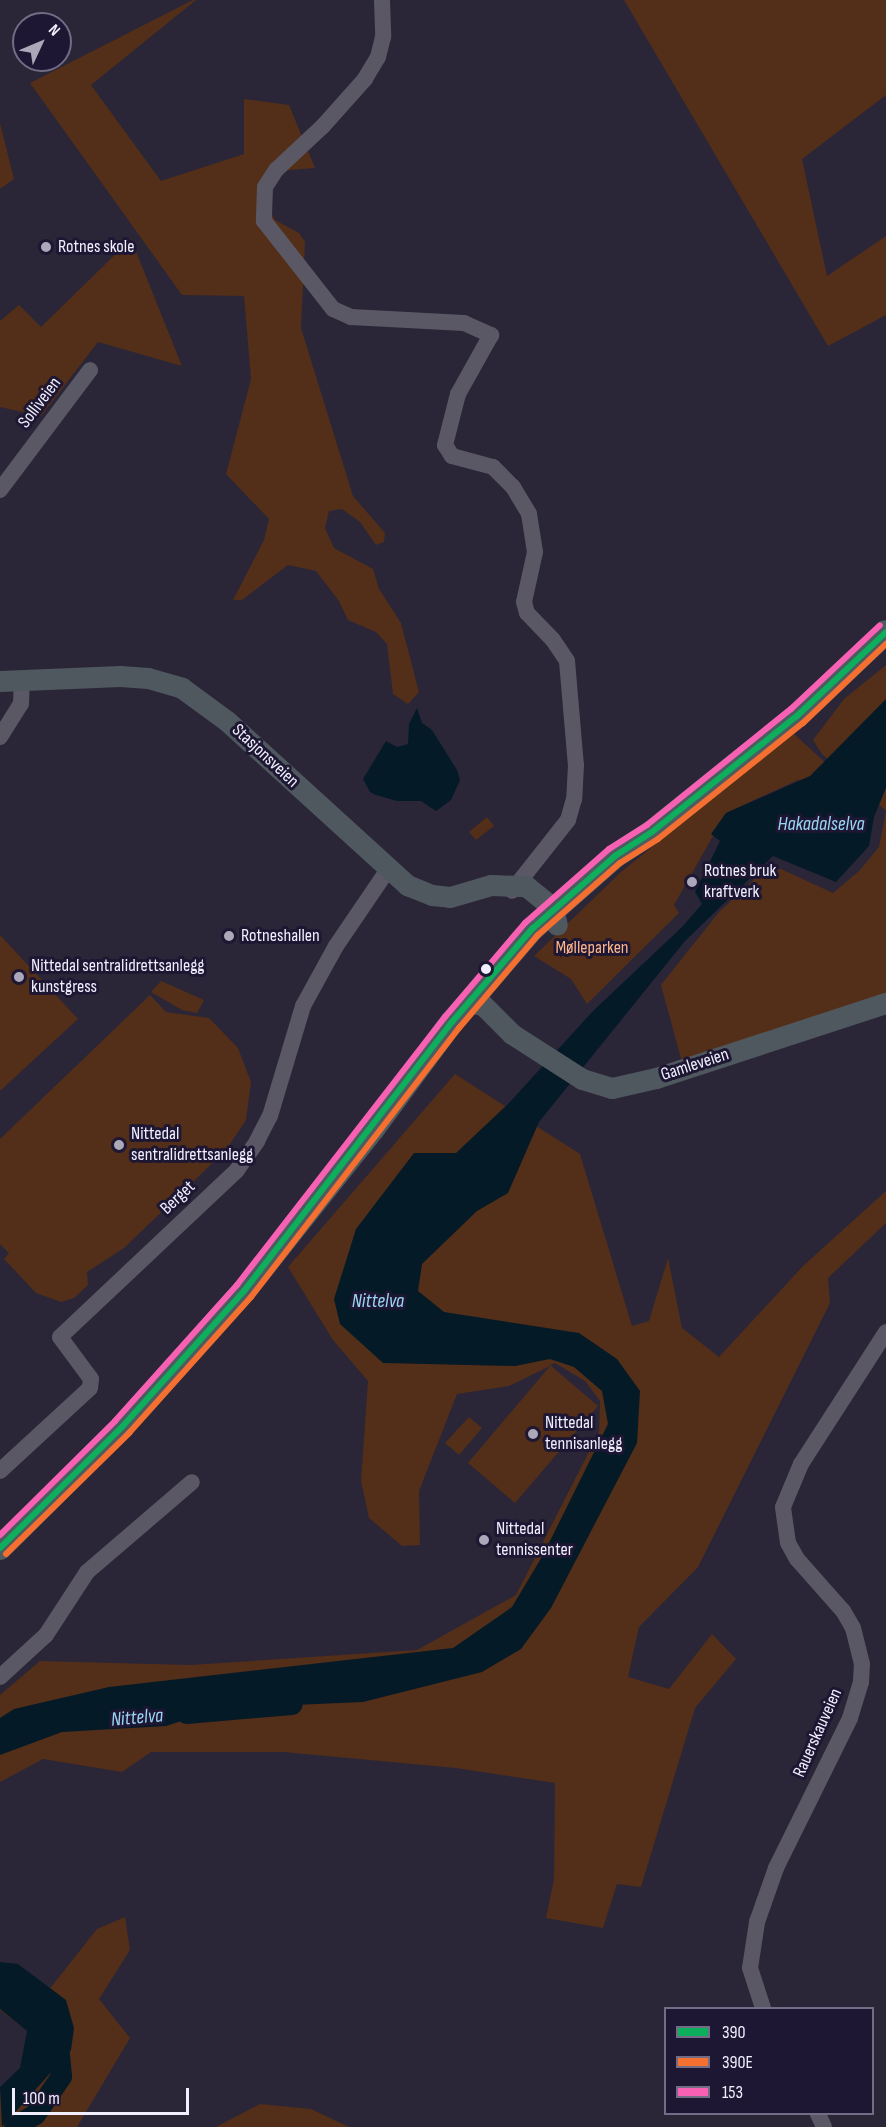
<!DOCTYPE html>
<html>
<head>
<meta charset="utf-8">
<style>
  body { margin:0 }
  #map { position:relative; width:886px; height:2127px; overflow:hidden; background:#2a2637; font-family:"Sofia Sans Condensed",sans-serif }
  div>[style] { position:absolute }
  .green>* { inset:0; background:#532e18 }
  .water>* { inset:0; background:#051a27 }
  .river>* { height:21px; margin:-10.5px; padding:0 10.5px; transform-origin:10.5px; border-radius:10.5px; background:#051a27 }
  .minor>* { height:16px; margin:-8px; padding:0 8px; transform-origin:8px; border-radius:8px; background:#5b5865 }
  .major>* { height:21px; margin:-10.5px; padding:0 10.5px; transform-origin:10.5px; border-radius:10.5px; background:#50585f }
  .highway>* { height:24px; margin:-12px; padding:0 12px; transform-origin:12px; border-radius:12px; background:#4d5c60 }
  .bus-1>* { height:6px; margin:-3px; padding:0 3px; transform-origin:3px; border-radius:3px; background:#0daf5c }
  .bus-2>* { height:6px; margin:-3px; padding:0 3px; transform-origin:3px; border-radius:3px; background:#f46f30 }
  .bus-3>* { height:6px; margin:-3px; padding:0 3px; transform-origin:3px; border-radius:3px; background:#f860b3 }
  .dots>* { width:16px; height:16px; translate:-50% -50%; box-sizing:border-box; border:3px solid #1d1733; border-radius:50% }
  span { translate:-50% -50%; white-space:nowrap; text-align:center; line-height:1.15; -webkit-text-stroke:6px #1d1733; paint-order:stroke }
  .poi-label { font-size:18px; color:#f1efff }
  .left { translate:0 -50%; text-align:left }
  .street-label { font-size:18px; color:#f1efff }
  .park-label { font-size:18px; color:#fcb48a }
  .water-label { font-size:20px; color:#9ad7f6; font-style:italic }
  .legend { position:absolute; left:664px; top:2007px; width:210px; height:108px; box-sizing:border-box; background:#1d1733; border:2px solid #726d85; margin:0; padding:8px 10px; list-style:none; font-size:18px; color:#f1efff }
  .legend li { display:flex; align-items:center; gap:12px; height:30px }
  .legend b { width:30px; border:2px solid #726d85 }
  .north { position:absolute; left:12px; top:12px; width:60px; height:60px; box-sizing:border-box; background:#1d1733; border:2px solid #726d85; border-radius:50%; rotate:46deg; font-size:16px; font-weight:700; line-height:24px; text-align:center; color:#f1efff }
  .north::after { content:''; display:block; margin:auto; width:21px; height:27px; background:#aba9b9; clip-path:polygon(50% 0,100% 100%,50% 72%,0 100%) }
  .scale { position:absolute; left:12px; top:2088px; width:177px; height:27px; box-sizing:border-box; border:3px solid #f1efff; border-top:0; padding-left:8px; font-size:18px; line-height:21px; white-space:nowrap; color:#f1efff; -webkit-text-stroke:4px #1d1733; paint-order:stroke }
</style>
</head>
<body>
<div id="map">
  <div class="green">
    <div style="clip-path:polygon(193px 0,196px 0,91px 85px,161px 181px,244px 154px,244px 99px,289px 105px,315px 168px,277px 171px,266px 202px,275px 220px,299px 233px,305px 242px,301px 328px,353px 496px,385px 533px,384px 542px,376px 545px,360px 522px,342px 509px,329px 511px,325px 528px,334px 548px,373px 569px,379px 589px,401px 623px,419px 692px,408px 704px,393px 694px,387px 644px,376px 632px,348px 620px,339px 601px,316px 571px,288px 565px,242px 600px,233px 600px,264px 540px,269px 519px,226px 474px,251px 379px,244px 296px,182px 295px,30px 83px)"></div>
    <div style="clip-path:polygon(624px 0,886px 0,886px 95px,802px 159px,827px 276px,886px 236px,886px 315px,828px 346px)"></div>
    <div style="clip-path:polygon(0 123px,14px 179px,0 189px)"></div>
    <div style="clip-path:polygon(131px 239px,182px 366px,98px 342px,41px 416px,0 407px,0 321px,19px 305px,41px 327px)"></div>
    <div style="clip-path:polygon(886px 665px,886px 1001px,683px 1066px,661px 985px,719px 912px,764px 870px,781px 869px,833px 893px,859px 871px,879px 847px,886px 811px,822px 754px,813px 740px,844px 699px)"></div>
    <div style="clip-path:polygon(793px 733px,830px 767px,815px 779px,798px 780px,726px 813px,674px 905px,679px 913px,587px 1004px,571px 979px,534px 956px,621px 872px)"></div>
    <div style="clip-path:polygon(487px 817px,494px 826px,476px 840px,469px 832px)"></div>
    <div style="clip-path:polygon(0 935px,78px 1019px,0 1091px)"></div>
    <div style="clip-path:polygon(161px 981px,204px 1000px,197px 1013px,182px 1010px,151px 992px)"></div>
    <div style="clip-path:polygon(150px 995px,166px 1012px,209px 1018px,238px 1048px,251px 1082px,246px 1120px,226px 1150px,124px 1248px,87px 1272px,88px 1285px,74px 1298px,61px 1302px,36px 1293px,4px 1259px,9px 1253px,0 1244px,0 1139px)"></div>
    <div style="clip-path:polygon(455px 1074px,580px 1154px,632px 1326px,649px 1321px,668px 1258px,682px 1328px,719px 1357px,803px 1266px,886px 1191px,886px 1223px,828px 1278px,830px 1303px,698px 1567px,639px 1627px,628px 1677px,669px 1689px,712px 1634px,736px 1659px,695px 1708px,641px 1887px,617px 1884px,603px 1928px,546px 1918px,554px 1879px,555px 1783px,456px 1768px,283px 1752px,151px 1752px,122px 1772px,43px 1759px,0 1782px,0 1695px,40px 1661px,190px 1665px,417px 1650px,516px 1595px,599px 1432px,600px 1401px,585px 1381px,555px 1363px,550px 1365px,598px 1406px,515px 1503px,468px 1463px,550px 1366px,509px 1386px,457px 1394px,419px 1491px,420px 1545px,402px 1546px,369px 1518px,361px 1481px,368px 1381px,333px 1340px,288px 1267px)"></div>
    <div style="clip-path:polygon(469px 1417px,482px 1428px,459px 1455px,445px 1443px)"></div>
    <div style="clip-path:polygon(125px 1917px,130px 1950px,99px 1999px,130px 2038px,77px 2127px,0 2127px,0 2094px,25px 2074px,27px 2031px,0 2010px,0 1981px,48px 1991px,97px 1929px)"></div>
    <div style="clip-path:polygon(260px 2104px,311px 2109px,349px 2127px,216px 2127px)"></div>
  </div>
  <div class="water">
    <div style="clip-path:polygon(886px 699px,886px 788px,874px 817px,869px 846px,836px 882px,773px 856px,685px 941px,539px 1122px,508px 1193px,477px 1211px,422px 1264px,418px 1291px,444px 1312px,579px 1333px,617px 1359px,640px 1391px,637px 1443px,551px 1608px,521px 1649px,482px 1672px,363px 1702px,222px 1708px,166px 1726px,62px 1732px,0 1755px,0 1718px,14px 1709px,109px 1687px,453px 1648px,512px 1607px,543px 1555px,608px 1424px,602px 1391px,574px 1367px,550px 1359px,515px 1366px,383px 1363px,340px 1324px,334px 1299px,356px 1229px,414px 1153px,456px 1153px,509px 1103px,593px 1011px,682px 927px,702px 904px,695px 892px,720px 841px,711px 834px,726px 813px,810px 776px)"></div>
    <div style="clip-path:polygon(417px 708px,422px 723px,432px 730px,457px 770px,460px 780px,451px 800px,436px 811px,421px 801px,397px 801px,376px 795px,370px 792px,363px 779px,386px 741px,397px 747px,408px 744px,409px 724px)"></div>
    <div style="clip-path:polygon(0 1962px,18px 1964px,66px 2000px,74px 2028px,71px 2050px,2px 2127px,0 2087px,20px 2068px,27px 2031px,0 2009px)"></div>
  </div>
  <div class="river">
    <div style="left:186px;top:1713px;width:106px;rotate:-4.9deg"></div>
    <div style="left:14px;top:2127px;width:25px;rotate:-32deg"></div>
    <div style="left:35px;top:2114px;width:46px;rotate:-55.6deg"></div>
    <div style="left:61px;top:2076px;width:42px;rotate:-95.4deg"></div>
  </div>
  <div class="minor">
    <div style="left:382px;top:0;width:37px;rotate:88deg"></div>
    <div style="left:383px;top:37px;width:21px;rotate:104deg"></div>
    <div style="left:378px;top:57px;width:26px;rotate:121deg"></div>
    <div style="left:365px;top:79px;width:63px;rotate:131.8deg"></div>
    <div style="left:323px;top:126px;width:64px;rotate:136.9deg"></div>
    <div style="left:276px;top:170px;width:20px;rotate:123deg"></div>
    <div style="left:265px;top:187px;width:34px;rotate:92deg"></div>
    <div style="left:264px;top:221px;width:112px;rotate:51.9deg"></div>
    <div style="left:333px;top:309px;width:20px;rotate:24deg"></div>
    <div style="left:351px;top:317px;width:113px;rotate:3deg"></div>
    <div style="left:464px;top:323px;width:30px;rotate:24deg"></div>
    <div style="left:491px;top:335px;width:68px;rotate:119.2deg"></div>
    <div style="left:458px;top:394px;width:53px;rotate:104.3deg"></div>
    <div style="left:445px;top:445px;width:13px;rotate:58deg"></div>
    <div style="left:452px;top:456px;width:42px;rotate:15deg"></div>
    <div style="left:493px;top:467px;width:28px;rotate:45deg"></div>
    <div style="left:513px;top:487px;width:31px;rotate:59deg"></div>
    <div style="left:529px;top:514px;width:38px;rotate:81deg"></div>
    <div style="left:535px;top:552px;width:51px;rotate:102.4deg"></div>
    <div style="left:524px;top:602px;width:11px;rotate:75deg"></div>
    <div style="left:527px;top:613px;width:37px;rotate:46deg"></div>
    <div style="left:553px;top:640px;width:25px;rotate:56deg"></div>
    <div style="left:567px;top:661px;width:104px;rotate:85.1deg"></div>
    <div style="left:576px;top:765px;width:34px;rotate:93deg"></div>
    <div style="left:574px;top:799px;width:22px;rotate:106deg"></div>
    <div style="left:568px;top:820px;width:90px;rotate:128.3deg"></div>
    <div style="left:0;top:490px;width:150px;rotate:-53.1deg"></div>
    <div style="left:0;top:737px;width:39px;rotate:-58deg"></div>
    <div style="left:21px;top:704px;width:24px;rotate:-88deg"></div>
    <div style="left:0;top:1471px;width:122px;rotate:-42.7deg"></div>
    <div style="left:90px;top:1388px;width:9px;rotate:-84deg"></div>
    <div style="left:91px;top:1379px;width:52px;rotate:-126.4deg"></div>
    <div style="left:60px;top:1337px;width:243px;rotate:-43.3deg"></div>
    <div style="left:237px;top:1170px;width:35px;rotate:-55deg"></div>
    <div style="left:257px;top:1141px;width:28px;rotate:-63deg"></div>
    <div style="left:270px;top:1116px;width:115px;rotate:-73.3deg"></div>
    <div style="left:303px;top:1006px;width:68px;rotate:-61.2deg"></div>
    <div style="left:336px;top:946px;width:91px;rotate:-55.8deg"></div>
    <div style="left:0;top:1677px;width:62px;rotate:-42.4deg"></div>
    <div style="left:46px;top:1635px;width:75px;rotate:-56.9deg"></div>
    <div style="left:87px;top:1572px;width:138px;rotate:-40.6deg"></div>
    <div style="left:763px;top:2008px;width:42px;rotate:-108deg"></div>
    <div style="left:750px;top:1968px;width:47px;rotate:-81.3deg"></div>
    <div style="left:757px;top:1922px;width:57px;rotate:-70.6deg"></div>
    <div style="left:776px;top:1868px;width:167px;rotate:-63.7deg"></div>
    <div style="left:850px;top:1718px;width:38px;rotate:-73deg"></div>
    <div style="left:861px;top:1682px;width:18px;rotate:-87deg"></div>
    <div style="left:862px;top:1664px;width:37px;rotate:-104deg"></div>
    <div style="left:853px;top:1628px;width:20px;rotate:-120deg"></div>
    <div style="left:843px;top:1611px;width:69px;rotate:-131.5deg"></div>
    <div style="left:797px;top:1559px;width:18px;rotate:-119deg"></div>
    <div style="left:788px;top:1543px;width:36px;rotate:-98deg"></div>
    <div style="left:783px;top:1507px;width:47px;rotate:-67.3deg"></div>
    <div style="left:801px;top:1464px;width:157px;rotate:-57.2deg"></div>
    <div style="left:818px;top:2114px;width:14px;rotate:65deg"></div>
  </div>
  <div class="major">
    <div style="left:0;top:681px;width:120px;rotate:-2.4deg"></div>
    <div style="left:120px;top:676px;width:28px;rotate:4deg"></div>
    <div style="left:148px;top:678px;width:35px;rotate:16deg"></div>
    <div style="left:182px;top:688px;width:56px;rotate:36.3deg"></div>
    <div style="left:227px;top:721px;width:244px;rotate:42.3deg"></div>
    <div style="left:407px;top:885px;width:27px;rotate:22deg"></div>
    <div style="left:432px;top:895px;width:18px;rotate:6deg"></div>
    <div style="left:450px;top:897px;width:43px;rotate:-16.3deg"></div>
    <div style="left:491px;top:885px;width:35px;rotate:2deg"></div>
    <div style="left:526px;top:886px;width:35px;rotate:39deg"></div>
    <div style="left:553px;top:908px;width:17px;rotate:77deg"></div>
    <div style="left:469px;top:1002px;width:14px;rotate:12deg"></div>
    <div style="left:483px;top:1005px;width:41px;rotate:45deg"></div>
    <div style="left:512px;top:1034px;width:83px;rotate:32.7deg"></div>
    <div style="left:582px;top:1079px;width:31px;rotate:17deg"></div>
    <div style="left:612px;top:1088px;width:45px;rotate:-12.8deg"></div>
    <div style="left:656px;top:1078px;width:242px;rotate:-18.1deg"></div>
  </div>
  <div class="highway">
    <div style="left:0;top:1548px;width:172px;rotate:-44.8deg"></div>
    <div style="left:122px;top:1427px;width:183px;rotate:-48.1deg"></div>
    <div style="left:244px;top:1291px;width:207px;rotate:-51.5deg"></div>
    <div style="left:373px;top:1129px;width:133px;rotate:-53.6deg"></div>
    <div style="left:452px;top:1022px;width:123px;rotate:-49.3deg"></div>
    <div style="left:532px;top:929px;width:111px;rotate:-41.3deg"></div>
    <div style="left:615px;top:856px;width:44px;rotate:-33deg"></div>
    <div style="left:652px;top:832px;width:186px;rotate:-38.7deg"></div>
    <div style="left:797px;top:716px;width:122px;rotate:-43.3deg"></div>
  </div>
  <div class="bus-1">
    <div style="left:0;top:1548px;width:172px;rotate:-44.8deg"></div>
    <div style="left:122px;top:1427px;width:183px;rotate:-48.1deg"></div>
    <div style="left:244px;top:1291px;width:340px;rotate:-52.3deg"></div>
    <div style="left:452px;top:1022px;width:123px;rotate:-49.3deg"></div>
    <div style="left:532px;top:929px;width:111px;rotate:-41.3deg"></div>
    <div style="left:615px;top:856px;width:44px;rotate:-33deg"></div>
    <div style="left:652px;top:832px;width:186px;rotate:-38.7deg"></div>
    <div style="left:797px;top:716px;width:122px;rotate:-43.3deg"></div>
  </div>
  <div class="bus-2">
    <div style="left:6px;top:1554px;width:173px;rotate:-44.5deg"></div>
    <div style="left:129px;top:1433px;width:183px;rotate:-48.1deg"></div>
    <div style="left:251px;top:1297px;width:340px;rotate:-52.3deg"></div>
    <div style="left:459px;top:1028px;width:122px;rotate:-49.7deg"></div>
    <div style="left:538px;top:935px;width:109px;rotate:-41.3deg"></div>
    <div style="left:620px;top:863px;width:45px;rotate:-32.3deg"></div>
    <div style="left:658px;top:839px;width:186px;rotate:-38.7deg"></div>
    <div style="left:803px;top:723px;width:115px;rotate:-43.6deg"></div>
  </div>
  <div class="bus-3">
    <div style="left:0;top:1535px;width:162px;rotate:-44.7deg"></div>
    <div style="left:115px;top:1421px;width:183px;rotate:-48.1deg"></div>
    <div style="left:237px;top:1285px;width:339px;rotate:-52.2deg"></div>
    <div style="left:445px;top:1017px;width:123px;rotate:-49.6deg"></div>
    <div style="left:525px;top:923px;width:112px;rotate:-41.4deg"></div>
    <div style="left:609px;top:849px;width:45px;rotate:-32.3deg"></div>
    <div style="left:647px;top:825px;width:185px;rotate:-38.9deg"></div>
    <div style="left:791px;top:709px;width:122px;rotate:-43.3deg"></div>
  </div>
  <div class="dots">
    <div style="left:46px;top:247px;background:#aba9b9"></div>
    <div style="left:692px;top:882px;background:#aba9b9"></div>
    <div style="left:229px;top:936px;background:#aba9b9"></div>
    <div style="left:486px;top:969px;background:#f1efff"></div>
    <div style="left:19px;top:977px;background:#aba9b9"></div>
    <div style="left:119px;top:1145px;background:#aba9b9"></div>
    <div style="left:533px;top:1434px;background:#aba9b9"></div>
    <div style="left:484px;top:1540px;background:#aba9b9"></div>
  </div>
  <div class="poi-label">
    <span class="left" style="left:58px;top:247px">Rotnes skole</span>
    <span class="left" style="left:704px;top:882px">Rotnes bruk<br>kraftverk</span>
    <span class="left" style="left:241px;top:936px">Rotneshallen</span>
    <span class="left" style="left:31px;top:977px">Nittedal sentralidrettsanlegg<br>kunstgress</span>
    <span class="left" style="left:131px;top:1145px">Nittedal<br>sentralidrettsanlegg</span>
    <span class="left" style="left:545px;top:1434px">Nittedal<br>tennisanlegg</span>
    <span class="left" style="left:496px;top:1540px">Nittedal<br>tennissenter</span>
  </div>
  <div class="street-label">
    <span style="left:40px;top:403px;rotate:-53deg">Solliveien</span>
    <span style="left:265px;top:756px;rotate:43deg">Stasjonsveien</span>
    <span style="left:695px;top:1065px;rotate:-18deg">Gamleveien</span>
    <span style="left:178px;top:1198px;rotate:-43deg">Berget</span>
    <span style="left:818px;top:1733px;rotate:-66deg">Rauerskauveien</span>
  </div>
  <div class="park-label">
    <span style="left:592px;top:948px">Mølleparken</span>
  </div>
  <div class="water-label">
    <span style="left:821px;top:824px">Hakadalselva</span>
    <span style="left:378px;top:1301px">Nittelva</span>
    <span style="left:137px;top:1718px;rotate:-5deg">Nittelva</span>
  </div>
  <ul class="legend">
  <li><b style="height:8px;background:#0daf5c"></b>390</li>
  <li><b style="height:8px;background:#f46f30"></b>390E</li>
  <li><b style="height:8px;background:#f860b3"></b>153</li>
  </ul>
  <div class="north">N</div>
  <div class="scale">100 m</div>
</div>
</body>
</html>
